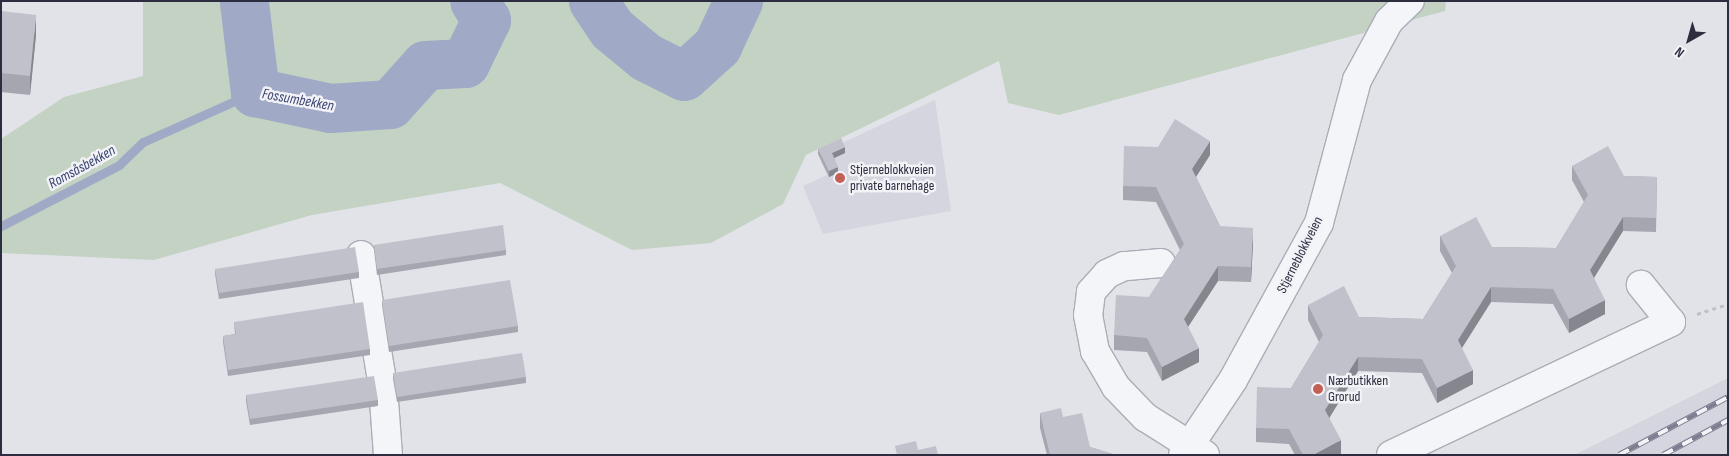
<!DOCTYPE html>
<html>
<head>
<meta charset="utf-8">
<style>
  body { margin:0 }
  #map { position:relative; width:1729px; height:456px; overflow:hidden; background:#e2e3e9; font-family:"Sofia Sans Condensed",sans-serif }
  div>[style] { position:absolute }
  .built>* { inset:0; background:#d4d5de }
  .green>* { inset:0; background:#c4d2c4 }
  .stream>* { height:9px; margin:-4.5px; padding:0 4.5px; transform-origin:4.5px; border-radius:4.5px; background:#a0a9c6 }
  .river>* { height:49px; margin:-24.5px; padding:0 24.5px; transform-origin:24.5px; border-radius:24.5px; background:#a0a9c6 }
  .path>* { height:3px; margin-top:-1.5px; transform-origin:0; background:repeating-linear-gradient(90deg,#c0c1c8 0 4px,transparent 0 8px) }
  .roads { filter:drop-shadow(1px 0 #abadb6) drop-shadow(-1px 0 #abadb6) drop-shadow(0 1px #abadb6) drop-shadow(0 -1px #abadb6) }
  .minor>* { height:28px; margin:-14px; padding:0 14px; transform-origin:14px; border-radius:14px; background:#f4f5f8 }
  .rail>* { height:5.5px; margin-top:-2.75px; transform-origin:0; background:repeating-linear-gradient(90deg,#f2f2f7 0 11px,#7d7f91 0 22px); box-sizing:border-box; border-block:1px solid #7d7f91 }
  .wall>* { inset:0; background:#a5a6af }
  .shaded-wall>* { inset:0; background:#86878e }
  .building>* { inset:0; background:#c0c1cb }
  .dots>* { width:14px; height:14px; translate:-50% -50%; box-sizing:border-box; border:2px solid #f2f2f7; border-radius:50% }
  span { translate:-50% -50%; white-space:nowrap; text-align:center; line-height:1.15; -webkit-text-stroke:5px #f2f2f7; paint-order:stroke }
  .poi-label { font-size:14px; color:#2c2e40 }
  .left { translate:0 -50%; text-align:left }
  .street-label { font-size:14px; color:#2c2e40 }
  .water-label { font-size:15px; color:#394370; font-style:italic }
  .frame { position:absolute; inset:0; border:2px solid #2c2e40; pointer-events:none }
  .north { position:absolute; left:1664px; top:15px; width:50px; height:50px; -webkit-text-stroke:4px #f2f2f7; paint-order:stroke; rotate:218deg; font-size:14px; font-weight:700; line-height:20px; text-align:center; color:#2c2e40 }
  .north::after { content:''; display:block; margin:auto; width:18px; height:22px; background:#2c2e40; clip-path:polygon(50% 0,100% 100%,50% 72%,0 100%) }
</style>
</head>
<body>
<div id="map">
  <div class="built">
    <div style="clip-path:polygon(935px 100px,951px 211px,823px 234px,803px 186px,827px 175px,818px 154px)"></div>
    <div style="clip-path:polygon(1728px 378px,1728px 455px,1574px 455px)"></div>
  </div>
  <div class="green">
    <div style="clip-path:polygon(143px 1px,1446px 1px,1445px 11px,1059px 115px,1008px 103px,999px 61px,806px 155px,783px 204px,711px 243px,632px 250px,500px 183px,312px 215px,154px 260px,1px 253px,1px 139px,64px 97px,143px 76px)"></div>
  </div>
  <div class="stream">
    <div style="left:1px;top:226px;width:133px;rotate:-27.3deg"></div>
    <div style="left:119px;top:165px;width:33px;rotate:-44deg"></div>
    <div style="left:143px;top:142px;width:123px;rotate:-24.1deg"></div>
  </div>
  <div class="river">
    <div style="left:593px;top:1px;width:34px;rotate:56deg"></div>
    <div style="left:612px;top:29px;width:44px;rotate:39.5deg"></div>
    <div style="left:646px;top:57px;width:42px;rotate:26.6deg"></div>
    <div style="left:684px;top:76px;width:45px;rotate:-42.3deg"></div>
    <div style="left:717px;top:46px;width:50px;rotate:-65deg"></div>
    <div style="left:244px;top:3px;width:90px;rotate:83deg"></div>
    <div style="left:255px;top:92px;width:77px;rotate:12deg"></div>
    <div style="left:330px;top:108px;width:60px;rotate:-3.8deg"></div>
    <div style="left:390px;top:104px;width:52px;rotate:-48.1deg"></div>
    <div style="left:425px;top:65px;width:40px;rotate:-2.9deg"></div>
    <div style="left:465px;top:63px;width:48px;rotate:-64deg"></div>
    <div style="left:486px;top:20px;width:22px;rotate:-122deg"></div>
  </div>
  <div class="path">
    <div style="left:1697px;top:314px;width:33px;rotate:-18deg"></div>
  </div>
  <div class="roads">
    <div class="minor">
      <div style="left:361px;top:255px;width:134px;rotate:80.5deg"></div>
      <div style="left:383px;top:387px;width:68px;rotate:85.8deg"></div>
      <div style="left:1161px;top:263px;width:37px;rotate:175deg"></div>
      <div style="left:1124px;top:266px;width:19px;rotate:155deg"></div>
      <div style="left:1107px;top:274px;width:24px;rotate:132deg"></div>
      <div style="left:1091px;top:292px;width:23px;rotate:97deg"></div>
      <div style="left:1088px;top:315px;width:37px;rotate:79deg"></div>
      <div style="left:1095px;top:351px;width:42px;rotate:59.7deg"></div>
      <div style="left:1116px;top:387px;width:42px;rotate:46deg"></div>
      <div style="left:1145px;top:417px;width:71px;rotate:32.3deg"></div>
      <div style="left:1183px;top:455px;width:90px;rotate:-56.3deg"></div>
      <div style="left:1233px;top:380px;width:179px;rotate:-61.3deg"></div>
      <div style="left:1319px;top:223px;width:148px;rotate:-75.1deg"></div>
      <div style="left:1357px;top:80px;width:67px;rotate:-61.5deg"></div>
      <div style="left:1389px;top:21px;width:29px;rotate:-44deg"></div>
      <div style="left:1391px;top:455px;width:310px;rotate:-25.4deg"></div>
      <div style="left:1671px;top:322px;width:48px;rotate:-129deg"></div>
    </div>
  </div>
  <div class="rail">
    <div style="left:1619px;top:455px;width:123px;rotate:-28deg"></div>
    <div style="left:1663px;top:455px;width:74px;rotate:-28.3deg"></div>
  </div>
  <div class="wall">
    <div style="clip-path:polygon(1px 11px,36px 35px,30px 95px,1px 92px)"></div>
    <div style="clip-path:polygon(818px 149px,845px 153px,834px 158px,838px 173px,829px 177px,818px 154px)"></div>
    <div style="clip-path:polygon(1210px 155px,1196px 177px,1220px 226px,1253px 242px,1251px 282px,1218px 281px,1188px 327px,1199px 362px,1162px 381px,1147px 352px,1114px 350px,1114px 335px,1149px 297px,1180px 250px,1156px 202px,1123px 200px,1123px 186px)"></div>
    <div style="clip-path:polygon(1572px 166px,1624px 176px,1657px 177px,1656px 232px,1623px 231px,1594px 278px,1605px 314px,1569px 333px,1553px 304px,1491px 302px,1462px 348px,1473px 384px,1437px 403px,1422px 373px,1358px 371px,1329px 418px,1341px 454px,1295px 455px,1289px 444px,1256px 442px,1256px 428px,1291px 388px,1319px 342px,1308px 320px,1308px 305px,1359px 317px,1423px 319px,1452px 273px,1440px 251px,1440px 236px,1492px 247px,1556px 248px,1584px 202px,1572px 180px)"></div>
    <div style="clip-path:polygon(374px 245px,506px 250px,506px 255px,377px 275px,374px 250px)"></div>
    <div style="clip-path:polygon(215px 269px,359px 272px,359px 278px,219px 299px,215px 274px)"></div>
    <div style="clip-path:polygon(382px 300px,518px 326px,518px 332px,389px 352px,382px 305px)"></div>
    <div style="clip-path:polygon(234px 322px,370px 349px,370px 355px,228px 376px,223px 342px,223px 336px,235px 334px)"></div>
    <div style="clip-path:polygon(393px 373px,526px 377px,526px 383px,397px 402px,393px 379px)"></div>
    <div style="clip-path:polygon(246px 395px,378px 400px,378px 406px,250px 425px,246px 401px)"></div>
    <div style="clip-path:polygon(1040px 413px,1063px 417px,1090px 447px,1116px 455px,1047px 455px,1040px 428px)"></div>
  </div>
  <div class="shaded-wall">
    <div style="clip-path:polygon(36px 15px,36px 35px,30px 95px,30px 76px)"></div>
    <div style="clip-path:polygon(1210px 141px,1210px 155px,1192px 183px,1192px 169px)"></div>
    <div style="clip-path:polygon(845px 147px,845px 153px,832px 159px,832px 153px)"></div>
    <div style="clip-path:polygon(838px 167px,838px 173px,829px 177px,829px 171px)"></div>
    <div style="clip-path:polygon(1623px 217px,1623px 231px,1590px 284px,1590px 270px)"></div>
    <div style="clip-path:polygon(1253px 228px,1253px 242px,1251px 282px,1251px 267px)"></div>
    <div style="clip-path:polygon(1218px 266px,1218px 281px,1184px 333px,1184px 319px)"></div>
    <div style="clip-path:polygon(1491px 287px,1491px 302px,1458px 354px,1458px 340px)"></div>
    <div style="clip-path:polygon(1605px 300px,1605px 314px,1569px 333px,1569px 319px)"></div>
    <div style="clip-path:polygon(1199px 348px,1199px 362px,1162px 381px,1162px 367px)"></div>
    <div style="clip-path:polygon(1358px 357px,1358px 371px,1325px 425px,1325px 410px)"></div>
    <div style="clip-path:polygon(1473px 370px,1473px 384px,1437px 403px,1437px 388px)"></div>
    <div style="clip-path:polygon(1341px 440px,1341px 454px,1313px 455px)"></div>
  </div>
  <div class="building">
    <div style="clip-path:polygon(1px 11px,36px 15px,30px 76px,1px 73px)"></div>
    <div style="clip-path:polygon(1175px 119px,1210px 141px,1192px 169px,1220px 226px,1253px 228px,1251px 267px,1218px 266px,1184px 319px,1199px 348px,1162px 367px,1147px 338px,1114px 335px,1116px 295px,1149px 297px,1184px 244px,1156px 187px,1123px 186px,1124px 146px,1158px 147px)"></div>
    <div style="clip-path:polygon(841px 138px,845px 147px,832px 153px,838px 167px,829px 171px,818px 149px)"></div>
    <div style="clip-path:polygon(1608px 146px,1624px 176px,1657px 177px,1656px 218px,1623px 217px,1590px 270px,1605px 300px,1569px 319px,1553px 289px,1491px 287px,1458px 340px,1473px 370px,1437px 388px,1422px 359px,1358px 357px,1325px 410px,1341px 440px,1313px 455px,1303px 455px,1289px 429px,1256px 428px,1257px 387px,1291px 388px,1323px 335px,1308px 305px,1344px 286px,1359px 317px,1423px 319px,1456px 266px,1440px 236px,1476px 217px,1492px 247px,1556px 248px,1588px 195px,1572px 166px)"></div>
    <div style="clip-path:polygon(503px 225px,506px 250px,377px 269px,374px 245px)"></div>
    <div style="clip-path:polygon(355px 247px,359px 272px,219px 293px,215px 269px)"></div>
    <div style="clip-path:polygon(510px 280px,518px 326px,389px 346px,382px 300px)"></div>
    <div style="clip-path:polygon(363px 302px,370px 349px,228px 370px,223px 336px,236px 334px,234px 322px)"></div>
    <div style="clip-path:polygon(522px 353px,526px 377px,397px 397px,393px 373px)"></div>
    <div style="clip-path:polygon(374px 376px,378px 400px,250px 419px,246px 395px)"></div>
    <div style="clip-path:polygon(1061px 408px,1063px 417px,1082px 413px,1090px 447px,1116px 455px,1050px 455px,1040px 413px)"></div>
    <div style="clip-path:polygon(916px 441px,918px 450px,936px 446px,938px 455px,897px 455px,895px 446px)"></div>
  </div>
  <div class="dots">
    <div style="left:840px;top:178px;background:#c26053"></div>
    <div style="left:1318px;top:389px;background:#c26053"></div>
  </div>
  <div class="poi-label">
    <span class="left" style="left:850px;top:178px">Stjerneblokkveien<br>private barnehage</span>
    <span class="left" style="left:1328px;top:389px">Nærbutikken<br>Grorud</span>
  </div>
  <div class="street-label">
    <span style="left:1300px;top:255px;rotate:-63deg">Stjerneblokkveien</span>
  </div>
  <div class="water-label">
    <span style="left:298px;top:100px;rotate:10deg">Fossumbekken</span>
    <span style="left:82px;top:167px;rotate:-29deg">Romsåsbekken</span>
  </div>
  <div class="frame"></div>
  <div class="north">N</div>
</div>
</body>
</html>
